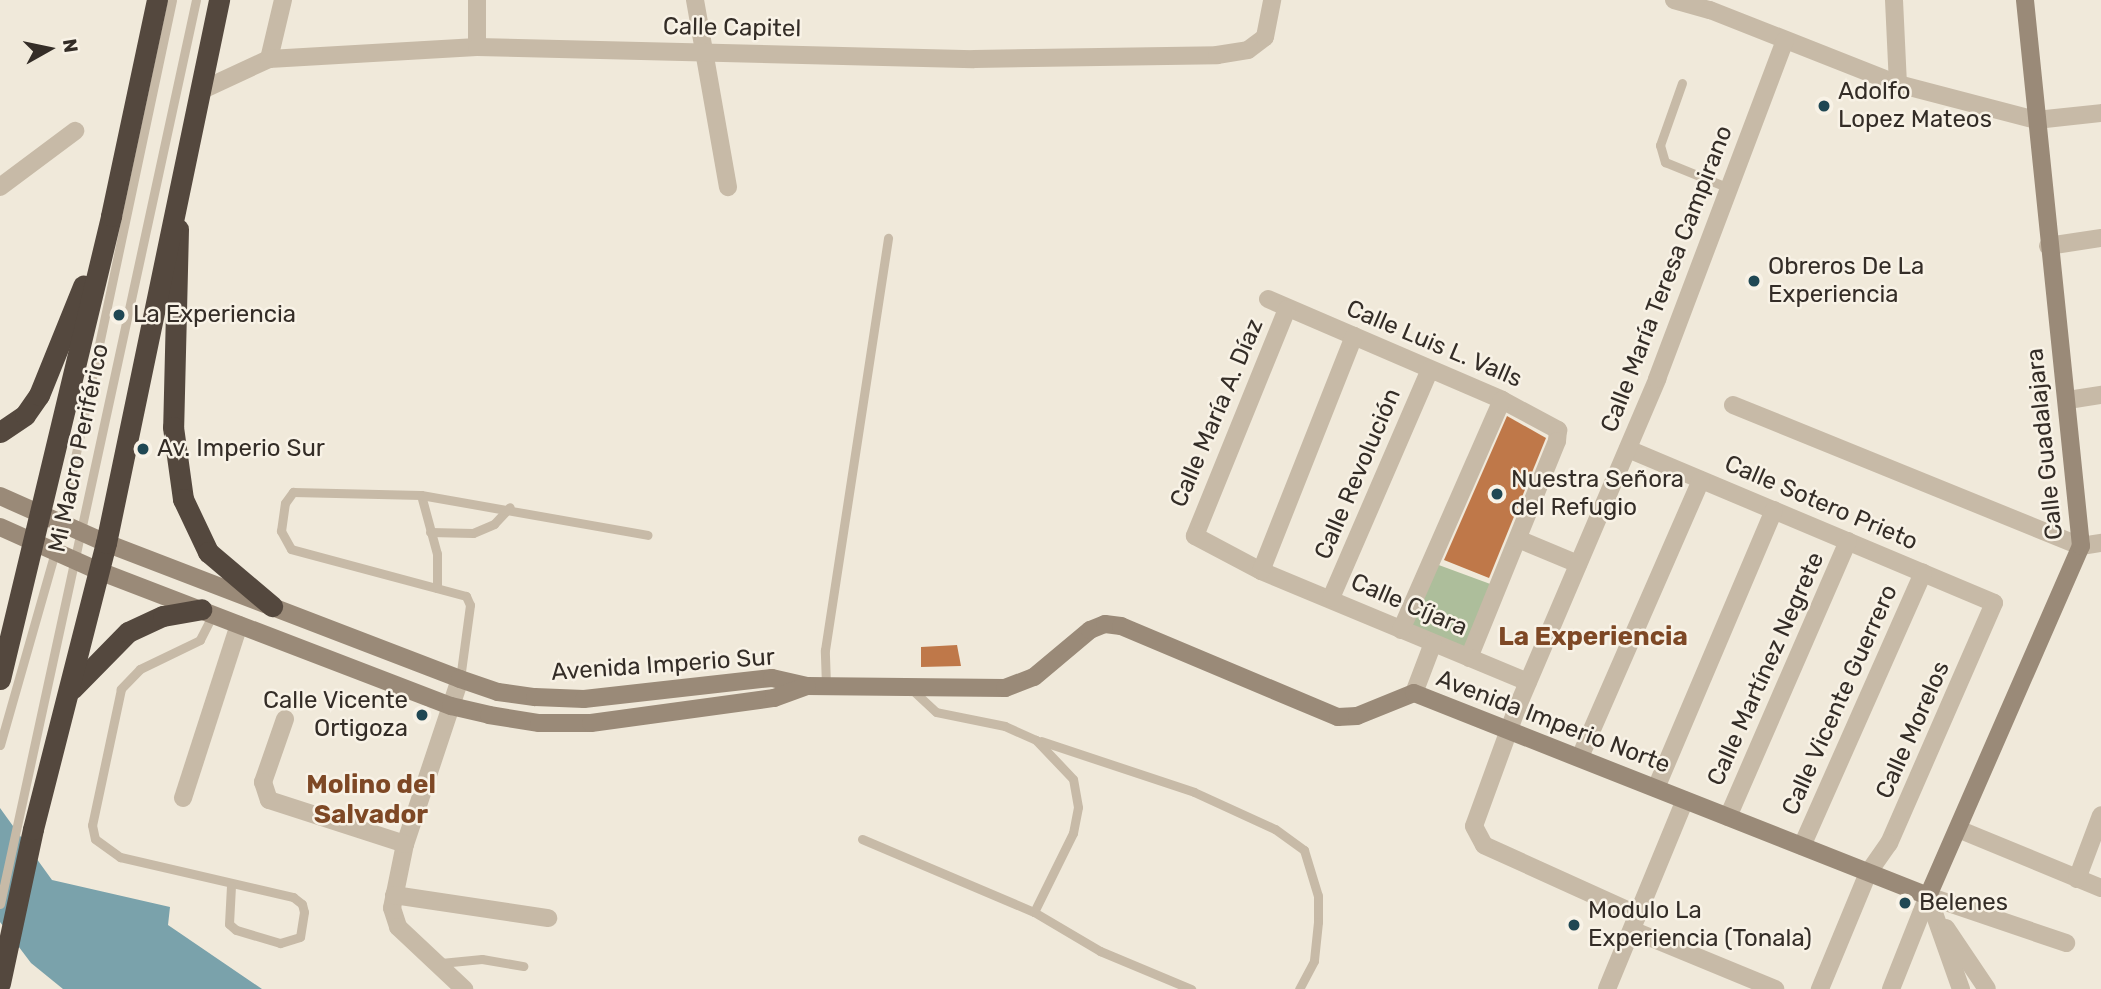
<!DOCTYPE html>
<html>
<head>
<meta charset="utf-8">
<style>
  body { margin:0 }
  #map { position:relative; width:2101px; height:989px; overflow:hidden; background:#f0e9da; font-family:Rubik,sans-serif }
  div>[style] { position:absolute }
  .green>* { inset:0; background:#adbe9b }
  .water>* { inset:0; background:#7aa2ab }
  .building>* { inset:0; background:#bf7849 }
  .lane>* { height:9px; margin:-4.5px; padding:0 4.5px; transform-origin:4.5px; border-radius:4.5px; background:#c7baa7 }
  .street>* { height:18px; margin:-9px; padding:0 9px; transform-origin:9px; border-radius:9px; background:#c7baa7 }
  .secondary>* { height:18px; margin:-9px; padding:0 9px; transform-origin:9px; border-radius:9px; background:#9a8a78 }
  .highway>* { height:21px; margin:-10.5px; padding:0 10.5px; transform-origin:10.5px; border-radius:10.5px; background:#54483e }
  .dots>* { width:19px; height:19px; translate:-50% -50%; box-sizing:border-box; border:4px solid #f8f2e6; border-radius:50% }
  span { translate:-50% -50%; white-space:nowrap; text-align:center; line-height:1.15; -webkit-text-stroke:5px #f8f2e6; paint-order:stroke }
  .street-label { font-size:24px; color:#342d27 }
  .poi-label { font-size:24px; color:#342d27 }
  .left { translate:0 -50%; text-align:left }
  .right { translate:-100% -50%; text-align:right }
  .neighbourhood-label { font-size:26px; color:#7e4825; font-weight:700 }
  .north { position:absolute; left:14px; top:14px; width:70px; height:70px; -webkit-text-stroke:5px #f8f2e6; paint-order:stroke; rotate:81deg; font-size:19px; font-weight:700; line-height:28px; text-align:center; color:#342d27 }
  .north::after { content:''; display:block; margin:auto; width:24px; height:32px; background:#342d27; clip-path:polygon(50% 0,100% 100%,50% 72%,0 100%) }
</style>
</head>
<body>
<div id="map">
  <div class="green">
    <div style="clip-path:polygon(1436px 564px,1493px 585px,1467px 653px,1402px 626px)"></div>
  </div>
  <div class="water">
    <div style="clip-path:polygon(0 808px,52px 880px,170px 907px,168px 925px,262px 989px,63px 989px,31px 963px,0 922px)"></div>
  </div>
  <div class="building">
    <div style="clip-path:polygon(1507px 416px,1546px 438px,1489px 578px,1444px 560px)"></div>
    <div style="clip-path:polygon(957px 645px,961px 666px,921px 667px,921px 647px)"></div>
  </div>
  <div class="lane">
    <div style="left:1682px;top:83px;width:66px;rotate:109.5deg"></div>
    <div style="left:1660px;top:145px;width:18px;rotate:74deg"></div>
    <div style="left:1665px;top:162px;width:69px;rotate:22.1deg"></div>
    <div style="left:421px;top:495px;width:61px;rotate:74.8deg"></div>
    <div style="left:437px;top:554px;width:34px;rotate:90deg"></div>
    <div style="left:430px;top:532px;width:43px;rotate:1.3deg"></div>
    <div style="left:473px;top:533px;width:23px;rotate:-23deg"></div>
    <div style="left:494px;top:524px;width:23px;rotate:-47deg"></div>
    <div style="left:213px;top:614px;width:29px;rotate:117deg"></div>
    <div style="left:200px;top:640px;width:67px;rotate:154.2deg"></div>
    <div style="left:140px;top:669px;width:28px;rotate:134deg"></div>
    <div style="left:121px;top:689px;width:139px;rotate:102deg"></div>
    <div style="left:92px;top:825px;width:14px;rotate:78deg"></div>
    <div style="left:95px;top:839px;width:31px;rotate:36deg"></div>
    <div style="left:120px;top:857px;width:178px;rotate:13deg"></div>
    <div style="left:293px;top:897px;width:11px;rotate:38deg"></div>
    <div style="left:302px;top:904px;width:8px;rotate:76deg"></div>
    <div style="left:304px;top:912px;width:25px;rotate:99deg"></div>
    <div style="left:300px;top:937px;width:21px;rotate:163deg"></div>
    <div style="left:280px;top:943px;width:46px;rotate:-163.5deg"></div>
    <div style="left:236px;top:930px;width:9px;rotate:-139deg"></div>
    <div style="left:229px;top:924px;width:38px;rotate:-87deg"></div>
    <div style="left:460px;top:679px;width:75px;rotate:-82.3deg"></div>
    <div style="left:470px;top:605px;width:10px;rotate:-114deg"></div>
    <div style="left:466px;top:596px;width:181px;rotate:-165deg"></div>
    <div style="left:291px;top:549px;width:21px;rotate:-119deg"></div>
    <div style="left:281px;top:531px;width:28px;rotate:-82deg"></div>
    <div style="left:285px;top:503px;width:14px;rotate:-54deg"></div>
    <div style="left:293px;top:492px;width:128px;rotate:1.3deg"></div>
    <div style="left:421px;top:495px;width:230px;rotate:10deg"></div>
    <div style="left:826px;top:685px;width:35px;rotate:-92deg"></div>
    <div style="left:825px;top:650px;width:417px;rotate:-81.3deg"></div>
    <div style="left:1041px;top:741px;width:161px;rotate:18.4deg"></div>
    <div style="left:1194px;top:792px;width:89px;rotate:24.6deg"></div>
    <div style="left:1275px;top:829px;width:36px;rotate:36deg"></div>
    <div style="left:1304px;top:850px;width:48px;rotate:73.1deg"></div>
    <div style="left:1318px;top:896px;width:26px;rotate:90deg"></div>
    <div style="left:1318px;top:922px;width:39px;rotate:96deg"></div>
    <div style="left:1314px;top:961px;width:32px;rotate:118deg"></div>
    <div style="left:0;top:745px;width:201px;rotate:-74.1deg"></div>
    <div style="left:55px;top:552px;width:564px;rotate:-78.03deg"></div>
    <div style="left:862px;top:839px;width:187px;rotate:23deg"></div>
    <div style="left:1034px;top:912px;width:88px;rotate:-63.7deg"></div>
    <div style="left:1073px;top:833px;width:26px;rotate:-79deg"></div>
    <div style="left:1078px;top:807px;width:28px;rotate:-100deg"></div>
    <div style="left:1073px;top:779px;width:54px;rotate:-133.5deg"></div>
    <div style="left:1036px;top:740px;width:34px;rotate:-156deg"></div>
    <div style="left:1005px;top:726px;width:70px;rotate:-168.5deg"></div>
    <div style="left:936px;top:712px;width:33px;rotate:-137deg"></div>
    <div style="left:0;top:904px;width:925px;rotate:-77.77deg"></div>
    <div style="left:1034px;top:912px;width:77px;rotate:30.6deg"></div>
    <div style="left:1100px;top:951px;width:99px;rotate:22.7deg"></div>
    <div style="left:441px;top:963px;width:41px;rotate:-5.6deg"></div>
    <div style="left:482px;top:959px;width:42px;rotate:9.7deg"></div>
  </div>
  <div class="street">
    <div style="left:477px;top:0;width:47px;rotate:90deg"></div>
    <div style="left:695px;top:0;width:190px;rotate:80deg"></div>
    <div style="left:1674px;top:0;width:37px;rotate:16deg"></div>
    <div style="left:1710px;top:10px;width:202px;rotate:21.5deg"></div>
    <div style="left:1898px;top:84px;width:143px;rotate:14.6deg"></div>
    <div style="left:2036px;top:120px;width:65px;rotate:-6.1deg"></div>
    <div style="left:1894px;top:0;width:84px;rotate:87.3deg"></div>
    <div style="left:269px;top:59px;width:61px;rotate:-76.7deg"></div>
    <div style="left:200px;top:91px;width:76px;rotate:-24.9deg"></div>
    <div style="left:269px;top:59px;width:208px;rotate:-3.3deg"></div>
    <div style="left:477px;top:47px;width:497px;rotate:1.4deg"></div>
    <div style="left:974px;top:59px;width:243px;rotate:-0.9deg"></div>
    <div style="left:1217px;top:55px;width:31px;rotate:-9deg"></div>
    <div style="left:1248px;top:50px;width:21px;rotate:-37deg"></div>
    <div style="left:1265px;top:37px;width:38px;rotate:-79deg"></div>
    <div style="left:0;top:187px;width:94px;rotate:-36.7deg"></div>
    <div style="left:2048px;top:246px;width:54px;rotate:-8.6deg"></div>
    <div style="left:1268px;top:299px;width:255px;rotate:23.3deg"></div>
    <div style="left:1502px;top:400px;width:64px;rotate:28.2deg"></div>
    <div style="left:1558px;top:430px;width:11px;rotate:95deg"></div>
    <div style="left:1557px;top:441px;width:234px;rotate:112.1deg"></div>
    <div style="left:1287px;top:309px;width:245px;rotate:112.1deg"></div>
    <div style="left:1195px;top:536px;width:75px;rotate:27.9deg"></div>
    <div style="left:1261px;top:571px;width:289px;rotate:22.6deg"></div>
    <div style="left:2068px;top:400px;width:33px;rotate:-9deg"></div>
    <div style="left:1733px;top:405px;width:375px;rotate:22.1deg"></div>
    <div style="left:2081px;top:546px;width:20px;rotate:-9deg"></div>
    <div style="left:1628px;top:449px;width:397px;rotate:22.8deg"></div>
    <div style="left:1994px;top:603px;width:262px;rotate:113.6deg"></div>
    <div style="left:1889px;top:843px;width:37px;rotate:125deg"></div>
    <div style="left:1868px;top:873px;width:126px;rotate:112.5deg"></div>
    <div style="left:1518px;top:539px;width:65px;rotate:22.6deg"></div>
    <div style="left:1261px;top:571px;width:253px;rotate:-68.4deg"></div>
    <div style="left:1331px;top:598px;width:249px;rotate:-66.6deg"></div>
    <div style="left:1401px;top:630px;width:251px;rotate:-66.3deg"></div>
    <div style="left:460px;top:679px;width:174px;rotate:108.4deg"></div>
    <div style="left:405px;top:844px;width:65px;rotate:101.5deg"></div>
    <div style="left:392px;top:908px;width:20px;rotate:72deg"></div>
    <div style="left:398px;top:927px;width:91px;rotate:43.2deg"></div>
    <div style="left:1414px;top:693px;width:53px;rotate:-69.2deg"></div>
    <div style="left:285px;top:719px;width:67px;rotate:109.2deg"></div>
    <div style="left:263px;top:782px;width:19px;rotate:72deg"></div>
    <div style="left:269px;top:800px;width:143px;rotate:17.9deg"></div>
    <div style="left:1580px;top:757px;width:302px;rotate:-66.4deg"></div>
    <div style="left:1656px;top:788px;width:302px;rotate:-67deg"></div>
    <div style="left:183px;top:798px;width:182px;rotate:-72.1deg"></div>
    <div style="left:1728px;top:817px;width:301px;rotate:-66.5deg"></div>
    <div style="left:1958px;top:829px;width:155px;rotate:22.4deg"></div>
    <div style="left:1802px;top:846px;width:299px;rotate:-66.1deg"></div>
    <div style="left:2077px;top:879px;width:68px;rotate:-69.4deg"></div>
    <div style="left:394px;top:895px;width:156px;rotate:8.5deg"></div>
    <div style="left:1928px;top:896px;width:146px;rotate:18.8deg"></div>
    <div style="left:1928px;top:896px;width:99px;rotate:70.5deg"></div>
    <div style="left:1638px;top:915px;width:169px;rotate:-155.6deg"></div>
    <div style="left:1484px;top:845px;width:21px;rotate:-118deg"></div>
    <div style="left:1474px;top:826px;width:126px;rotate:-70deg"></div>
    <div style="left:1517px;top:708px;width:358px;rotate:-66.9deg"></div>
    <div style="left:1657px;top:379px;width:362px;rotate:-69.3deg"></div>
    <div style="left:1946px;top:928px;width:73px;rotate:56.1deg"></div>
    <div style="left:1632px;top:930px;width:155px;rotate:22.4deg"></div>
    <div style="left:1607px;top:989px;width:204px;rotate:-67.6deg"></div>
    <div style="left:1891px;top:989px;width:100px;rotate:-68.3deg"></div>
  </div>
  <div class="secondary">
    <div style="left:0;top:496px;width:116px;rotate:23.9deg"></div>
    <div style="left:106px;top:543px;width:379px;rotate:21deg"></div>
    <div style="left:460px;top:679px;width:40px;rotate:18.9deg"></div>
    <div style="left:498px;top:692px;width:37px;rotate:8deg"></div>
    <div style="left:535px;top:697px;width:49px;rotate:2.3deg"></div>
    <div style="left:584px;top:699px;width:189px;rotate:-6.4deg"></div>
    <div style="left:772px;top:678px;width:36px;rotate:13deg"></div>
    <div style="left:807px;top:686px;width:198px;rotate:0.6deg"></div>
    <div style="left:1005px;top:688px;width:31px;rotate:-21deg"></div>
    <div style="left:1034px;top:677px;width:73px;rotate:-40deg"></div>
    <div style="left:1090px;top:630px;width:16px;rotate:-22deg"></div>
    <div style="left:1105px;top:624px;width:16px;rotate:7deg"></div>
    <div style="left:1121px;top:626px;width:235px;rotate:22.8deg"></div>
    <div style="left:1338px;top:717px;width:19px;rotate:-3deg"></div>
    <div style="left:1357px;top:716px;width:61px;rotate:-22deg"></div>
    <div style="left:1414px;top:693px;width:553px;rotate:21.55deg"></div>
    <div style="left:1928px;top:896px;width:382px;rotate:-66.4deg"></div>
    <div style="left:2081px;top:546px;width:549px;rotate:-95.86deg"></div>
    <div style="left:0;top:527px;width:108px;rotate:24deg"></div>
    <div style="left:99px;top:571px;width:377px;rotate:21deg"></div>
    <div style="left:451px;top:706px;width:39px;rotate:13deg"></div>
    <div style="left:489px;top:715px;width:51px;rotate:9.1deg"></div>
    <div style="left:539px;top:723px;width:52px"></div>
    <div style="left:591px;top:723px;width:185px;rotate:-7.8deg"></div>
    <div style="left:774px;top:698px;width:35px;rotate:-20deg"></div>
  </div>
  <div class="highway">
    <div style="left:178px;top:229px;width:198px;rotate:91.4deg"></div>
    <div style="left:173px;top:427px;width:73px;rotate:82.1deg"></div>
    <div style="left:183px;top:499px;width:59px;rotate:64.7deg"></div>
    <div style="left:208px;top:552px;width:84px;rotate:40.2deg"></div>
    <div style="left:0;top:432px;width:30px;rotate:-34deg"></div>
    <div style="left:25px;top:415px;width:24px;rotate:-55deg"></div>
    <div style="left:39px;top:395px;width:118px;rotate:-68deg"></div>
    <div style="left:0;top:679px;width:476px;rotate:-76.5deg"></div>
    <div style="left:111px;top:216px;width:221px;rotate:-78deg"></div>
    <div style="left:72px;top:689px;width:80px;rotate:-45.5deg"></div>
    <div style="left:128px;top:632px;width:38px;rotate:-25deg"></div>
    <div style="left:163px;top:616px;width:39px;rotate:-10deg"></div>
    <div style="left:0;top:983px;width:157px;rotate:-77.9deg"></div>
    <div style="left:33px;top:829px;width:295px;rotate:-75.7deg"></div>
    <div style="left:106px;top:543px;width:555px;rotate:-78.24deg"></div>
  </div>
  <div class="dots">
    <div style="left:1824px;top:106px;background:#1f4753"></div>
    <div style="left:1754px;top:281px;background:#1f4753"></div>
    <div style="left:119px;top:315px;background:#1f4753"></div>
    <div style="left:143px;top:449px;background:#1f4753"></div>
    <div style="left:1497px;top:494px;background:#1f4753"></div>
    <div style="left:422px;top:715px;background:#1f4753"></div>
    <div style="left:1905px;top:903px;background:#1f4753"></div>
    <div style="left:1574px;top:925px;background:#1f4753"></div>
  </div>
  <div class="street-label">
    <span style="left:732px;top:28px;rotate:1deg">Calle Capitel</span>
    <span style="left:1667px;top:279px;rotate:-69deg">Calle María Teresa Campirano</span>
    <span style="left:1434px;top:344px;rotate:23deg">Calle Luis L. Valls</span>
    <span style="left:1217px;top:413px;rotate:-67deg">Calle María A. Díaz</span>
    <span style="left:2045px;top:444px;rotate:-96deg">Calle Guadalajara</span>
    <span style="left:79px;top:448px;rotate:-78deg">Mi Macro Periférico</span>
    <span style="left:1358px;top:474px;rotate:-67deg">Calle Revolución</span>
    <span style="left:1821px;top:503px;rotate:23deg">Calle Sotero Prieto</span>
    <span style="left:1409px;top:605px;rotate:23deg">Calle Cíjara</span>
    <span style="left:663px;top:665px;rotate:-4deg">Avenida Imperio Sur</span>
    <span style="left:1766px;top:669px;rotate:-66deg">Calle Martínez Negrete</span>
    <span style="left:1840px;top:700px;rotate:-66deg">Calle Vicente Guerrero</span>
    <span style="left:1553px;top:722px;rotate:21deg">Avenida Imperio Norte</span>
    <span style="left:1913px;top:730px;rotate:-66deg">Calle Morelos</span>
  </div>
  <div class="poi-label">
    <span class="left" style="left:1838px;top:106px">Adolfo<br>Lopez Mateos</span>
    <span class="left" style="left:1768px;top:281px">Obreros De La<br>Experiencia</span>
    <span class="left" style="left:133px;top:315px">La Experiencia</span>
    <span class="left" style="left:157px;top:449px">Av. Imperio Sur</span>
    <span class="left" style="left:1511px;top:494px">Nuestra Señora<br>del Refugio</span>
    <span class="right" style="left:408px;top:715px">Calle Vicente<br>Ortigoza</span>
    <span class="left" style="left:1919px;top:903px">Belenes</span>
    <span class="left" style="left:1588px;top:925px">Modulo La<br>Experiencia (Tonala)</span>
  </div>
  <div class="neighbourhood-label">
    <span style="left:1593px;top:637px">La Experiencia</span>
    <span style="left:371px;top:800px">Molino del<br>Salvador</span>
  </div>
  <div class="north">N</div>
</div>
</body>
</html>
